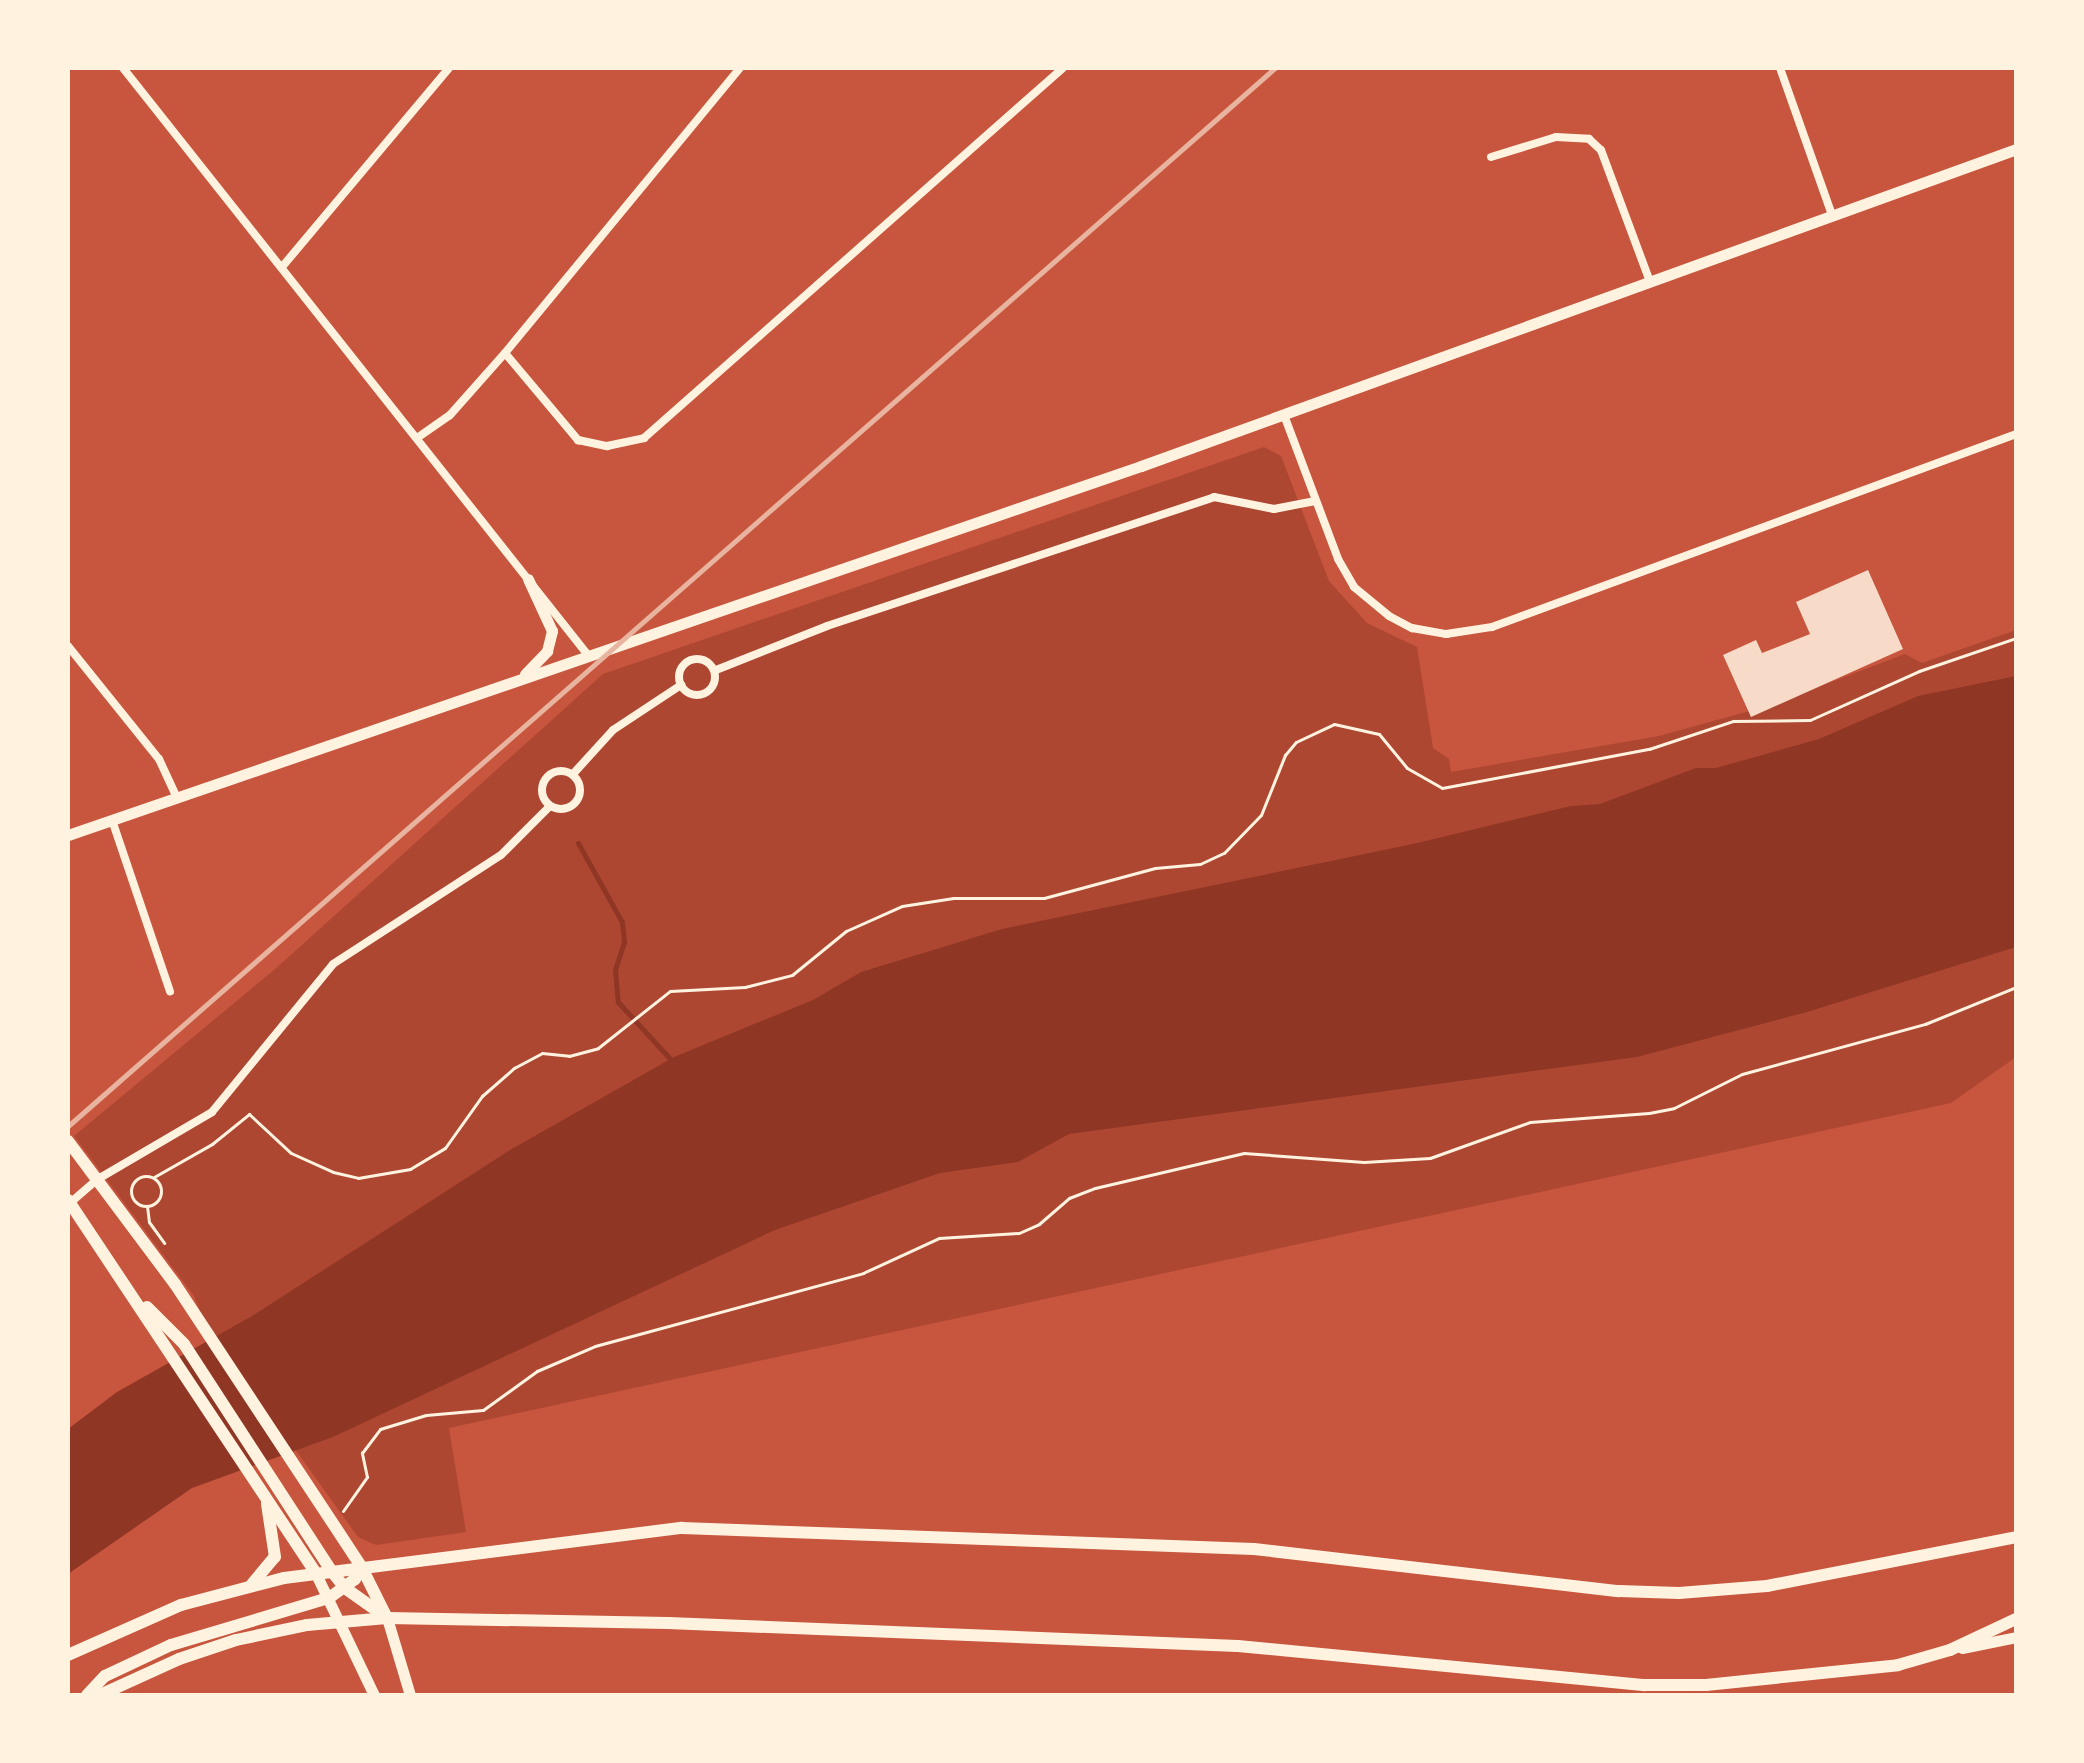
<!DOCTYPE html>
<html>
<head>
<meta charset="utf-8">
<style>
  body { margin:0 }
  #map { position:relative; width:2084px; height:1763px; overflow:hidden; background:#c8553d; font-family:Mulish,sans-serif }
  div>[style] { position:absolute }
  .green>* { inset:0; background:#ae4732 }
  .water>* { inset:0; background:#8f3625 }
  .stream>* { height:5px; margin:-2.5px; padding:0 2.5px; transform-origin:2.5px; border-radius:2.5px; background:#8f3625 }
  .building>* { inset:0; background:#f7dbc8 }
  .path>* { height:3px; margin:-1.5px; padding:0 1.5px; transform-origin:1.5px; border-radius:1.5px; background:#fff3e0 }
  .path>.ring { margin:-1.5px; padding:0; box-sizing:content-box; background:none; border:3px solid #fff3e0; border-radius:50% }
  .minor>* { height:8px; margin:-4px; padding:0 4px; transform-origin:4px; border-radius:4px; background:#fff3e0 }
  .minor>.ring { margin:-4px; padding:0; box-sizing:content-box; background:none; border:8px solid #fff3e0; border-radius:50% }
  .tertiary>* { height:11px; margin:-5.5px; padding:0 5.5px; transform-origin:5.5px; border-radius:5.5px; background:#fff3e0 }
  .secondary>* { height:12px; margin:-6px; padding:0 6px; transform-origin:6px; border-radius:6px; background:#fff3e0 }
  .rail>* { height:5px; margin:-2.5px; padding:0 2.5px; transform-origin:2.5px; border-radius:2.5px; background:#e9b49f }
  span { translate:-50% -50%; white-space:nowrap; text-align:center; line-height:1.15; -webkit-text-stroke:8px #fff3e0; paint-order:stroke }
  .frame { position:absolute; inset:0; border:70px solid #fff3e0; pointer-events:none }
</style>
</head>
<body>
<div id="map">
  <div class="green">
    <div style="clip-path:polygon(1264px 447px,1281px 456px,1329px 581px,1367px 623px,1417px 647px,1433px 748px,1449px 759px,1451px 772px,1659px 736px,1771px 705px,1905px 654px,1922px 663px,2016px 630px,2016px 1057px,1951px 1103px,449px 1428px,466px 1532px,376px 1545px,358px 1537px,205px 1324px,194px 1296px,74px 1136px,274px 970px,603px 674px)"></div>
  </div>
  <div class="water">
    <div style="clip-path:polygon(2016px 676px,2016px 947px,1807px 1012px,1637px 1057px,1069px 1134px,1018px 1162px,940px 1173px,775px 1230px,333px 1437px,192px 1488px,68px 1574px,68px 1429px,117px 1392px,252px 1316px,510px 1150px,674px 1057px,813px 1000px,861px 972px,1002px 929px,1413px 844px,1571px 806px,1600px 804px,1696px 768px,1716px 768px,1819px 739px,1918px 696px)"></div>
  </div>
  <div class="stream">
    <div style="left:578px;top:843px;width:90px;rotate:60.9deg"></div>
    <div style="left:622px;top:922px;width:20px;rotate:84deg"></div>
    <div style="left:624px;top:942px;width:29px;rotate:108deg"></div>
    <div style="left:615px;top:970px;width:32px;rotate:85deg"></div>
    <div style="left:618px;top:1002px;width:80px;rotate:47.5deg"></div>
  </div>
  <div class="building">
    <div style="clip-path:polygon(1868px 570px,1903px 649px,1751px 717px,1723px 655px,1756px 640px,1762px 653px,1810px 634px,1796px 602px)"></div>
  </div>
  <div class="path">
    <div class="ring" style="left:131px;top:1176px;width:27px;height:27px"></div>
    <div style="left:154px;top:1177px;width:67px;rotate:-29.6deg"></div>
    <div style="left:212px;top:1144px;width:48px;rotate:-39deg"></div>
    <div style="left:249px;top:1114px;width:57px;rotate:42.9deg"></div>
    <div style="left:291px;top:1153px;width:46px;rotate:24.3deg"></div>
    <div style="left:333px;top:1172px;width:26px;rotate:13deg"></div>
    <div style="left:358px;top:1178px;width:53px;rotate:-9.8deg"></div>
    <div style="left:410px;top:1169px;width:41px;rotate:-31deg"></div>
    <div style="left:445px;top:1148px;width:64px;rotate:-54.6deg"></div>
    <div style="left:482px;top:1096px;width:43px;rotate:-41.2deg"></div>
    <div style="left:514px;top:1068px;width:32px;rotate:-28deg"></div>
    <div style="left:542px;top:1053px;width:27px;rotate:6deg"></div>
    <div style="left:569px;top:1056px;width:30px;rotate:-15deg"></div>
    <div style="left:598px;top:1048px;width:92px;rotate:-38.4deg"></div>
    <div style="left:670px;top:991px;width:75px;rotate:-3.1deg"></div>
    <div style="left:745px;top:987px;width:49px;rotate:-14.3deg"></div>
    <div style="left:792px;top:975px;width:70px;rotate:-39.2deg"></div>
    <div style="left:846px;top:931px;width:61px;rotate:-24.1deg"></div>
    <div style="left:902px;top:906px;width:52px;rotate:-8.9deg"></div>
    <div style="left:953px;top:898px;width:91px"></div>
    <div style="left:1044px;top:898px;width:115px;rotate:-15.1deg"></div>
    <div style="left:1155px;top:868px;width:45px;rotate:-5.1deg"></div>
    <div style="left:1200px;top:864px;width:26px;rotate:-25deg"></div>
    <div style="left:1224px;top:853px;width:53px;rotate:-45.8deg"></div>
    <div style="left:1261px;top:815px;width:65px;rotate:-68.2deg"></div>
    <div style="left:1285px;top:755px;width:17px;rotate:-50deg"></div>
    <div style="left:1296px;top:742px;width:42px;rotate:-25.3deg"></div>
    <div style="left:1334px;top:724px;width:46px;rotate:12.5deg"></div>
    <div style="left:1379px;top:734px;width:44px;rotate:50.5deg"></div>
    <div style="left:1407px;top:768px;width:40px;rotate:29.7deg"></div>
    <div style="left:1442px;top:788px;width:211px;rotate:-10.7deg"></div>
    <div style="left:1649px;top:749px;width:89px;rotate:-18.4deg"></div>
    <div style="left:1733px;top:721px;width:77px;rotate:-0.7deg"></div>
    <div style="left:1810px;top:720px;width:120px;rotate:-24.2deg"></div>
    <div style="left:1919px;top:671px;width:102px;rotate:-18.8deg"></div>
    <div style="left:147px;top:1206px;width:16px;rotate:83deg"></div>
    <div style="left:149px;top:1222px;width:26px;rotate:54deg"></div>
    <div style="left:343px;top:1511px;width:42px;rotate:-54.8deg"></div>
    <div style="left:367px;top:1477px;width:25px;rotate:-102deg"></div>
    <div style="left:362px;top:1453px;width:30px;rotate:-53deg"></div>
    <div style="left:380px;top:1429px;width:48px;rotate:-16.9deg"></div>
    <div style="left:426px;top:1415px;width:57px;rotate:-5deg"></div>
    <div style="left:483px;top:1410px;width:67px;rotate:-35.8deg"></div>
    <div style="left:537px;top:1371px;width:63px;rotate:-23.3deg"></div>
    <div style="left:595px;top:1346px;width:278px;rotate:-15.2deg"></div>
    <div style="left:863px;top:1273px;width:84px;rotate:-24.7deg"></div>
    <div style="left:939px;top:1238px;width:80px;rotate:-3.6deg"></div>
    <div style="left:1019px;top:1233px;width:22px;rotate:-24deg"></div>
    <div style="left:1039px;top:1224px;width:40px;rotate:-41deg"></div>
    <div style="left:1069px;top:1198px;width:28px;rotate:-21deg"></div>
    <div style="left:1095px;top:1188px;width:153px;rotate:-13.2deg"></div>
    <div style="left:1244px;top:1153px;width:120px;rotate:4.3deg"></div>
    <div style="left:1364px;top:1162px;width:66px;rotate:-3.5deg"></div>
    <div style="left:1430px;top:1158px;width:106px;rotate:-19.8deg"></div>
    <div style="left:1530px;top:1122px;width:119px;rotate:-4.3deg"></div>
    <div style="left:1649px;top:1113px;width:25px;rotate:-11deg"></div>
    <div style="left:1674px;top:1108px;width:76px;rotate:-26.6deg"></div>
    <div style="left:1742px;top:1074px;width:190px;rotate:-15.3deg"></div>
    <div style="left:1925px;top:1024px;width:98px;rotate:-22.1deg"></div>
  </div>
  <div class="minor">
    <div style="left:123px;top:68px;width:749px;rotate:51.62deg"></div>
    <div style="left:1780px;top:68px;width:156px;rotate:70.5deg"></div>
    <div style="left:1491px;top:157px;width:68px;rotate:-17.1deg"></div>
    <div style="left:1556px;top:137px;width:33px;rotate:3deg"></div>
    <div style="left:1589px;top:139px;width:16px;rotate:43deg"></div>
    <div style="left:1601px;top:150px;width:141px;rotate:69.6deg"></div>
    <div style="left:282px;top:267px;width:260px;rotate:-50deg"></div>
    <div style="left:505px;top:353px;width:114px;rotate:50deg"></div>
    <div style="left:578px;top:440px;width:30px;rotate:12deg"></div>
    <div style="left:607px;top:446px;width:38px;rotate:-12deg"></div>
    <div style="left:644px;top:438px;width:559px;rotate:-41.45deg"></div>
    <div style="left:1284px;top:415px;width:154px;rotate:69.4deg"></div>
    <div style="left:1338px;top:559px;width:32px;rotate:60deg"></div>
    <div style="left:1354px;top:587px;width:45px;rotate:39.6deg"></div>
    <div style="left:1389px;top:616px;width:26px;rotate:28deg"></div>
    <div style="left:1412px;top:628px;width:35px;rotate:10deg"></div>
    <div style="left:1446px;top:634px;width:47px;rotate:-8.7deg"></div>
    <div style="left:1492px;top:627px;width:558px;rotate:-20.22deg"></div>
    <div style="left:417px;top:438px;width:40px;rotate:-34.9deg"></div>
    <div style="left:450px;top:415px;width:83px;rotate:-48.4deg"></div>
    <div style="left:505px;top:353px;width:369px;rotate:-50.5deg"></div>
    <div style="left:68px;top:646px;width:145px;rotate:51.2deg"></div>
    <div style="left:159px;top:759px;width:43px;rotate:65.2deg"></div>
    <div class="ring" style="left:679px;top:659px;width:28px;height:28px"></div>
    <div style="left:716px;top:670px;width:119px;rotate:-21.6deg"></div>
    <div style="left:827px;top:626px;width:408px;rotate:-18.4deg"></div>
    <div style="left:1214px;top:497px;width:61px;rotate:11.3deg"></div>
    <div style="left:1274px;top:509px;width:42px;rotate:-11deg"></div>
    <div class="ring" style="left:542px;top:771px;width:30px;height:30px"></div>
    <div style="left:573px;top:774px;width:59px;rotate:-47.7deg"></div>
    <div style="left:613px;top:730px;width:82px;rotate:-33.5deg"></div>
    <div style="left:112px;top:820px;width:181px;rotate:71.3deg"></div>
    <div style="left:70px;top:1203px;width:37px;rotate:-41deg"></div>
    <div style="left:98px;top:1179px;width:132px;rotate:-30.4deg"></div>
    <div style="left:212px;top:1112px;width:191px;rotate:-50.7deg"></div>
    <div style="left:333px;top:964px;width:200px;rotate:-33deg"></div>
    <div style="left:501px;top:855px;width:69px;rotate:-45deg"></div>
  </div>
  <div class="tertiary">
    <div style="left:525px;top:674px;width:32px;rotate:-46deg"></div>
    <div style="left:547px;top:651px;width:21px;rotate:-76deg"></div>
    <div style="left:552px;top:631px;width:57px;rotate:-114.8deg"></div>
    <div style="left:68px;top:835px;width:1135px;rotate:-18.98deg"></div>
    <div style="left:1141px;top:466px;width:931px;rotate:-19.91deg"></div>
    <div style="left:315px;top:1572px;width:136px;rotate:64.4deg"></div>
    <div style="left:387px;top:1618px;width:80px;rotate:73.4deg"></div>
    <div style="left:1962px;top:1648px;width:55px;rotate:-11.5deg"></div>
  </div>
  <div class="secondary">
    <div style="left:68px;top:1141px;width:179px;rotate:53.2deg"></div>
    <div style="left:175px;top:1284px;width:338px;rotate:56.6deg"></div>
    <div style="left:361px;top:1566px;width:58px;rotate:63.4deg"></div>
    <div style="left:68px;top:1200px;width:447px;rotate:56.4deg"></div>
    <div style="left:147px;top:1307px;width:52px;rotate:45deg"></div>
    <div style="left:184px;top:1344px;width:268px;rotate:57deg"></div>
    <div style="left:330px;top:1569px;width:24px;rotate:52deg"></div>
    <div style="left:345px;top:1588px;width:52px;rotate:35.5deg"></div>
    <div style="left:252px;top:1584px;width:35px;rotate:-50deg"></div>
    <div style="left:275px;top:1557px;width:54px;rotate:-98.6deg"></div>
    <div style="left:68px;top:1655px;width:124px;rotate:-23.9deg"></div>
    <div style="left:181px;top:1605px;width:106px;rotate:-14.7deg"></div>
    <div style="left:284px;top:1578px;width:401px;rotate:-7.2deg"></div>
    <div style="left:682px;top:1528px;width:572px;rotate:2.1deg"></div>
    <div style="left:1254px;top:1549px;width:367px;rotate:6.6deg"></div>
    <div style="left:1619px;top:1591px;width:60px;rotate:1.9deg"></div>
    <div style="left:1679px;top:1593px;width:88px;rotate:-4.5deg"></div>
    <div style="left:1767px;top:1586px;width:254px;rotate:-11.1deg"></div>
    <div style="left:87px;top:1695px;width:26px;rotate:-47deg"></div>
    <div style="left:105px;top:1676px;width:73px;rotate:-25.2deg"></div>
    <div style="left:171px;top:1645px;width:165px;rotate:-16.6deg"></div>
    <div style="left:329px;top:1598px;width:32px;rotate:-36deg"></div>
    <div style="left:355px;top:1579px;width:14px;rotate:-65deg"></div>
    <div style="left:100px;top:1695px;width:87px;rotate:-24.5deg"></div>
    <div style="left:179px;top:1659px;width:60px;rotate:-18.4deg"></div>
    <div style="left:236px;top:1640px;width:73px;rotate:-11.9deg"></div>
    <div style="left:307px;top:1625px;width:80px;rotate:-5deg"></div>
    <div style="left:387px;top:1618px;width:281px;rotate:1deg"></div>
    <div style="left:668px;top:1623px;width:570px;rotate:2.31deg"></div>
    <div style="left:1238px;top:1646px;width:409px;rotate:5.5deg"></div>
    <div style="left:1645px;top:1685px;width:61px"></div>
    <div style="left:1706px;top:1685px;width:193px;rotate:-5.9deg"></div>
    <div style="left:1898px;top:1665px;width:54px;rotate:-16.1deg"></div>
    <div style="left:1950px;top:1650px;width:73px;rotate:-25.2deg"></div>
  </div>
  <div class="rail">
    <div style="left:68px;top:1126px;width:1605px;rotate:-41.24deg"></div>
  </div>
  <div class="frame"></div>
</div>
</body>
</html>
